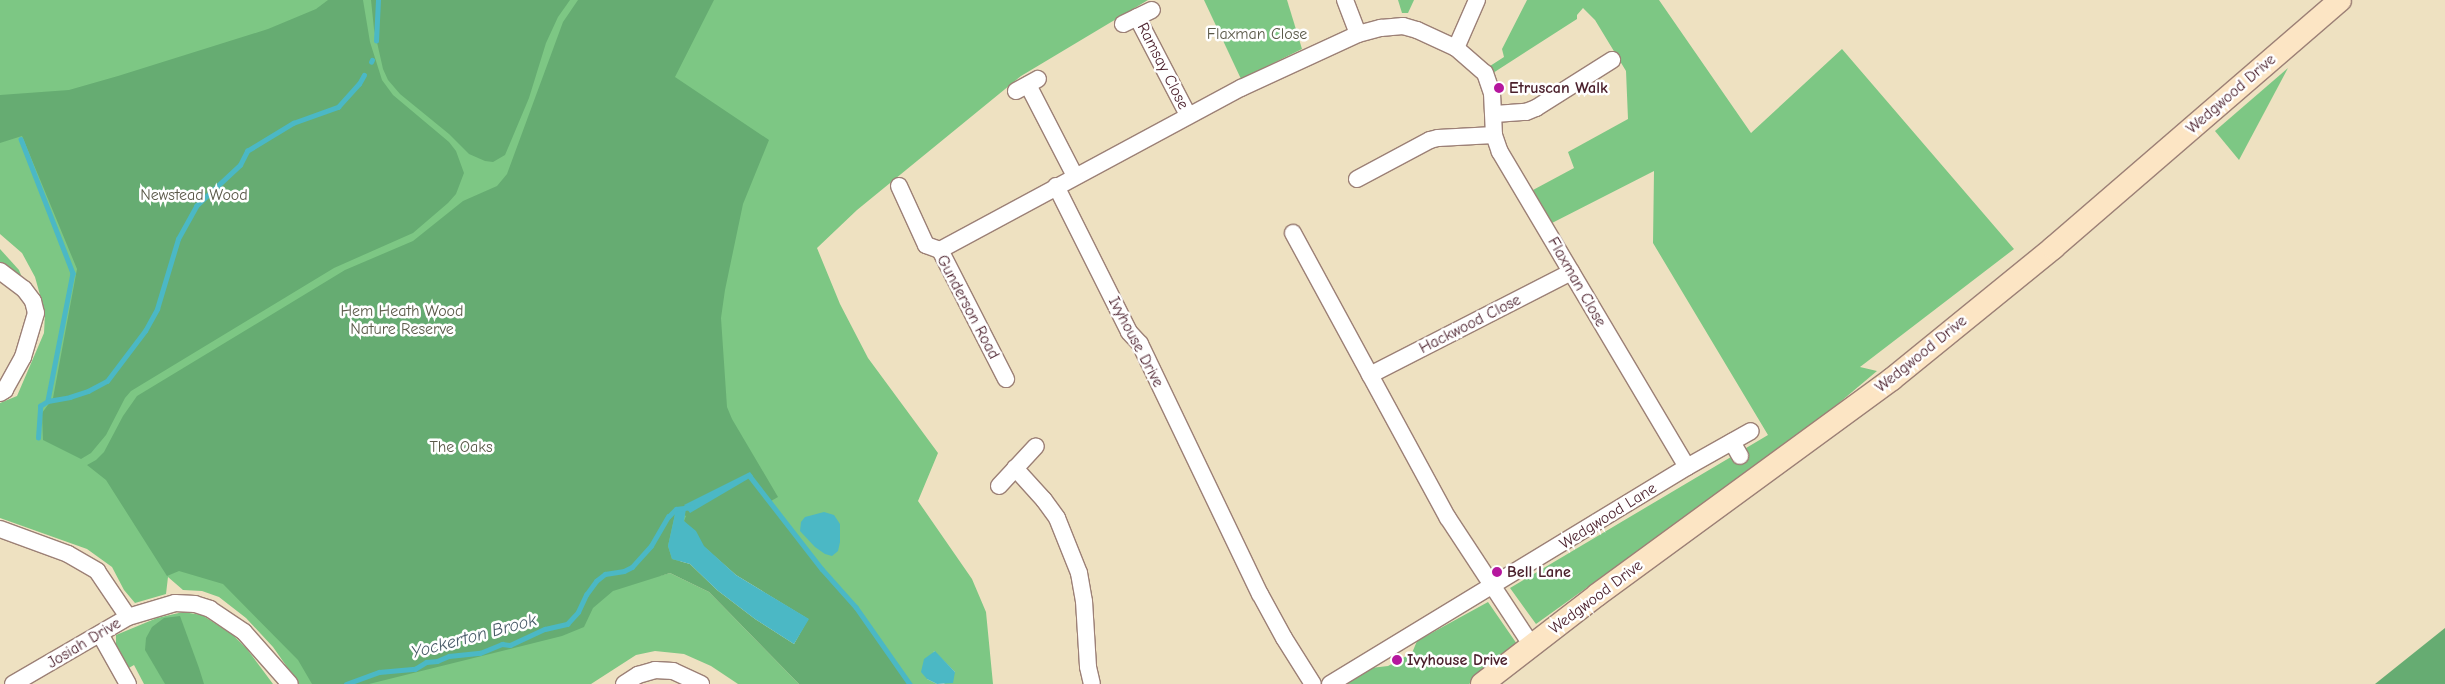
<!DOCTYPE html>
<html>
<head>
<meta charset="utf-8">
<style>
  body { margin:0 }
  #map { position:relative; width:2445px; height:684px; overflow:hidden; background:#eee1c1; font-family:"Comic Neue",sans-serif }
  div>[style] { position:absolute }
  .green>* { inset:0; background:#7dc784 }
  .forest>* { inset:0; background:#66ac72 }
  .water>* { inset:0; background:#4bb8c5 }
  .stream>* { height:4.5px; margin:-2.25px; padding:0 2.25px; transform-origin:2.25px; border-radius:2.25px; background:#4bb8c5 }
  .roads { filter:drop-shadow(1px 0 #9c8076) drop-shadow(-1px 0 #9c8076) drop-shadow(0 1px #9c8076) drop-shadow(0 -1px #9c8076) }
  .street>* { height:16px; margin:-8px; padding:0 8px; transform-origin:8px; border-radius:8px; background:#fff }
  .secondary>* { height:22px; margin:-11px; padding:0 11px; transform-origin:11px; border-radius:11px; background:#fce5c4 }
  .dots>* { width:14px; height:14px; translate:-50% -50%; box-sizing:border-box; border:2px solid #fff; border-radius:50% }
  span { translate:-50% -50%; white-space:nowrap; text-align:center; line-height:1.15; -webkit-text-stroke:5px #fff; paint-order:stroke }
  .park-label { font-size:16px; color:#5c5a4a }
  .street-label { font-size:16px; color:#4a1f2b }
  .poi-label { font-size:16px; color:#4a1f2b; font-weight:700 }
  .left { translate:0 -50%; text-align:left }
  .water-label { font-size:18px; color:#4a5c69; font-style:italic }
</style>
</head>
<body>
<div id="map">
  <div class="green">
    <div style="clip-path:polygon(0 0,1148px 0,1021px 76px,857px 210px,817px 248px,840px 304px,868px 358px,938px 453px,918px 501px,972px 579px,986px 612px,993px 684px,944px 684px,955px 672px,934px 651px,927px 679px,937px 684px,910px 684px,856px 607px,822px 569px,770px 501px,659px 576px,670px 573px,709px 592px,799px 684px,738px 684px,711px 666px,684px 654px,655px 651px,636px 655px,591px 684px,299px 684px,273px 647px,246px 618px,219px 597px,202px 591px,183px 590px,168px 577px,166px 594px,135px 603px,124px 590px,112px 567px,87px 549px,0 518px,0 403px,17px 396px,44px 333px,45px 313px,35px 277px,22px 253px,0 234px)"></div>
    <div style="clip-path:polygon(1204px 0,1287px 0,1302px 49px,1241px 79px)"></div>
    <div style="clip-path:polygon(1398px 0,1414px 0,1408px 13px,1402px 13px)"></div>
    <div style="clip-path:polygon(1527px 0,1659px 0,1751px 133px,1842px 49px,2014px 249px,1860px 367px,1877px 371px,1808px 429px,1536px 624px,1510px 588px,1768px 435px,1653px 243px,1654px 171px,1552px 223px,1533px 190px,1574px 168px,1568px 152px,1628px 119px,1626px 71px,1595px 20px,1583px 8px,1577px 15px,1577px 19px,1493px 73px,1490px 66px,1504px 57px,1502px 49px)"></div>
    <div style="clip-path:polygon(2288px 68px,2239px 160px,2215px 131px)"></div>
    <div style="clip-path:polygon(0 249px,19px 270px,25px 285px,0 266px)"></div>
    <div style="clip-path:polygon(1488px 602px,1519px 647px,1469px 684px,1345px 684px,1371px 668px,1388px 666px,1412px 653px,1417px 641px)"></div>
    <div style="clip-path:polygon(183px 612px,202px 615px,233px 635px,247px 649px,273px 684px,144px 684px,134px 665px,127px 669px,116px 648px,116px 635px,157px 618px)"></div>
  </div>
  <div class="forest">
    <div style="clip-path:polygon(328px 0,363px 0,370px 42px,382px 80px,393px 95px,449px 142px,456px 151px,464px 173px,456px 194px,448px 203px,413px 233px,334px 268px,131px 391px,125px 398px,106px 435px,91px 453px,81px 459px,43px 440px,42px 413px,53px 398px,77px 269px,22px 136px,0 143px,0 95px,69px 90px,118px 76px,268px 29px,316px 9px)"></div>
    <div style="clip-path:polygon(371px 0,570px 0,558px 17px,546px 43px,529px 98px,505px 155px,493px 162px,485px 161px,469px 154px,449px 134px,400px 94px,388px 80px,383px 69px,374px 29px)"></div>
    <div style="clip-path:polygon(evenodd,578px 0,714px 0,675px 77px,769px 140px,743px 204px,725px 290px,721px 318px,727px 407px,732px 419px,778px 497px,771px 501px,822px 569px,856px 607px,910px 684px,799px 684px,709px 592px,670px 573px,613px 591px,593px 608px,584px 627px,562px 636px,369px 684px,312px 684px,298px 660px,223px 584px,179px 571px,167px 576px,106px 480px,87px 465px,96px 460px,104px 452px,123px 416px,137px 396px,345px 270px,413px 241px,463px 201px,497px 186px,507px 174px,563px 22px,578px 0,676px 510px,686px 516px,684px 521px,703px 546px,736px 575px,808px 619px,794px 644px,755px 619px,717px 590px,690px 564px,672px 559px,668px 546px,676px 510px)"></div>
    <div style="clip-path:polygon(180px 616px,199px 668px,204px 684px,165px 684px,145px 650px,146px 638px,152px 627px,164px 618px)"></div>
    <div style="clip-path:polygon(2445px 628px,2445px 684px,2375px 684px)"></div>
  </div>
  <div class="water">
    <div style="clip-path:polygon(750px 472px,753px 476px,690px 513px,684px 505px)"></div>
    <div style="clip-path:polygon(682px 507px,686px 509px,684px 521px,696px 531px,704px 546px,736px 575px,809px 619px,794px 644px,755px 619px,717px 590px,690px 564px,672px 559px,668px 546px,676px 509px)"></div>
    <div style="clip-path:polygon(824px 512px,834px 515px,840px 524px,840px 542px,838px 551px,832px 556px,825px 554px,815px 547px,800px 531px,801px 522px,805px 517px)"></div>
    <div style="clip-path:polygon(935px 651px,955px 672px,953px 683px,937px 684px,927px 679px,921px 672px,924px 659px)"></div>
  </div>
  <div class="stream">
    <div style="left:376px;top:41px;width:41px;rotate:-87.2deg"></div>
    <div style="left:371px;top:62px;width:2px;rotate:-63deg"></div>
    <div style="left:21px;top:139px;width:144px;rotate:68.8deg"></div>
    <div style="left:73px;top:273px;width:130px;rotate:101.1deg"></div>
    <div style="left:38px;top:438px;width:32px;rotate:-86deg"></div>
    <div style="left:40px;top:406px;width:9px;rotate:-32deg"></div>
    <div style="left:48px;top:401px;width:22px;rotate:-10deg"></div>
    <div style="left:70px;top:397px;width:19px;rotate:-18deg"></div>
    <div style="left:88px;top:391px;width:21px;rotate:-28deg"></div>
    <div style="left:107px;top:381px;width:63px;rotate:-52.8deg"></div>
    <div style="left:145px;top:331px;width:25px;rotate:-61deg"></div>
    <div style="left:157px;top:309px;width:73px;rotate:-73.3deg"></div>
    <div style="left:178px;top:239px;width:38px;rotate:-61deg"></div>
    <div style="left:196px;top:206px;width:60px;rotate:-43deg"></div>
    <div style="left:240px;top:165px;width:16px;rotate:-63deg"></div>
    <div style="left:247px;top:151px;width:54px;rotate:-31.3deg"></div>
    <div style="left:293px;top:123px;width:48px;rotate:-19.6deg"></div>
    <div style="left:338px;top:107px;width:31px;rotate:-48deg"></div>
    <div style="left:359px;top:84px;width:10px;rotate:-61deg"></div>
    <div style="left:749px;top:475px;width:119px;rotate:52.2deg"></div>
    <div style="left:822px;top:569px;width:51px;rotate:48.2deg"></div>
    <div style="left:856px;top:607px;width:94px;rotate:55deg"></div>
    <div style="left:346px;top:684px;width:35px;rotate:-20deg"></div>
    <div style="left:379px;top:672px;width:36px;rotate:-5deg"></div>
    <div style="left:415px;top:669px;width:13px;rotate:-32deg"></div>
    <div style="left:426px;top:662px;width:11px;rotate:-5deg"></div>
    <div style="left:437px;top:661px;width:13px;rotate:-23deg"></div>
    <div style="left:449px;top:656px;width:31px;rotate:-6deg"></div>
    <div style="left:480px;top:653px;width:24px;rotate:-22deg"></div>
    <div style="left:502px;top:644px;width:8px;rotate:7deg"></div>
    <div style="left:510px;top:645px;width:38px;rotate:-25deg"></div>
    <div style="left:545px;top:629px;width:23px;rotate:-13deg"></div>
    <div style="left:567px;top:624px;width:16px;rotate:-47deg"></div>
    <div style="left:578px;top:612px;width:19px;rotate:-65deg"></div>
    <div style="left:586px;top:595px;width:17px;rotate:-54deg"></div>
    <div style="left:596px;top:581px;width:11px;rotate:-38deg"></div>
    <div style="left:605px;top:574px;width:19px;rotate:-9deg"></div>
    <div style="left:624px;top:571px;width:9px;rotate:-27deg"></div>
    <div style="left:632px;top:567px;width:28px;rotate:-48deg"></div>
    <div style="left:651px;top:546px;width:34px;rotate:-60deg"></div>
    <div style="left:668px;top:517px;width:11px;rotate:-45deg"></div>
    <div style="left:676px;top:509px;width:16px;rotate:-7deg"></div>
  </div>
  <div class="roads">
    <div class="street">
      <div style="left:1345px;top:0;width:36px;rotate:69deg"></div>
      <div style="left:1137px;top:17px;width:110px;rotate:62.5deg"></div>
      <div style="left:1123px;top:24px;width:32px;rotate:-26deg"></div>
      <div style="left:1456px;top:48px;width:52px;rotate:-66.4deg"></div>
      <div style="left:1028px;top:85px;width:102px;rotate:62.7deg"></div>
      <div style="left:1016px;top:91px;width:25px;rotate:-29deg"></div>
      <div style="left:1495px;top:114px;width:31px;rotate:-4deg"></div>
      <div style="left:1526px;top:112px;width:11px;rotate:-22deg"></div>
      <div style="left:1536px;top:108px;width:90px;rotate:-32.3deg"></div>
      <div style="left:1357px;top:179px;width:83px;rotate:-28.1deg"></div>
      <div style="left:1430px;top:140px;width:8px;rotate:-14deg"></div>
      <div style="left:1438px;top:138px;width:56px;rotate:-3.1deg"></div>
      <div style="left:899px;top:186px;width:65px;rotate:65.4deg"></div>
      <div style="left:926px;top:245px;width:15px;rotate:20deg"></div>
      <div style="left:940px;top:250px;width:145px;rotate:62.9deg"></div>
      <div style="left:1056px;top:186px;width:163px;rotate:63.4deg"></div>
      <div style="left:1129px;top:332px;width:16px;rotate:47deg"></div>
      <div style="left:1140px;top:344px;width:277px;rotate:64.4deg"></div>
      <div style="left:1260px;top:594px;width:50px;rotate:61.4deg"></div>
      <div style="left:1284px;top:638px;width:54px;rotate:57.8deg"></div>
      <div style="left:1293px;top:233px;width:324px;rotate:61.5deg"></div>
      <div style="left:1448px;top:518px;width:153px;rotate:56.7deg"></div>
      <div style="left:940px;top:250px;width:342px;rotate:-28.3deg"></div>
      <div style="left:1241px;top:88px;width:129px;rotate:-24.8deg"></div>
      <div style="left:1358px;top:34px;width:24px;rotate:-15deg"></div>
      <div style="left:1381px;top:28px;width:22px;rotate:-5deg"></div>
      <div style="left:1403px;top:26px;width:15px;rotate:16deg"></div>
      <div style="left:1417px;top:30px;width:43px;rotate:24.8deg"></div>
      <div style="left:1456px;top:48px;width:38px;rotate:41deg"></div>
      <div style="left:1485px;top:73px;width:21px;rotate:71deg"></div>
      <div style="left:1492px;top:93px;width:42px;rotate:87.3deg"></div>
      <div style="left:1494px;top:135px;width:18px;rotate:71deg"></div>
      <div style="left:1500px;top:152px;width:366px;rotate:59.3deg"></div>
      <div style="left:0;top:271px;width:30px;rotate:37deg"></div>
      <div style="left:24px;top:289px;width:15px;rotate:53deg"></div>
      <div style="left:33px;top:301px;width:12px;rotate:76deg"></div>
      <div style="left:36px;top:313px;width:46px;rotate:106.5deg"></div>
      <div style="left:23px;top:357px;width:38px;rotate:119deg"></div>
      <div style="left:5px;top:390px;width:6px;rotate:149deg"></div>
      <div style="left:1370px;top:375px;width:226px;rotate:-27.1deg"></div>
      <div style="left:1732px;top:442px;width:16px;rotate:60deg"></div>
      <div style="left:1015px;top:468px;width:43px;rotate:47.8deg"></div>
      <div style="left:1044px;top:500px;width:22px;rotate:54deg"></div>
      <div style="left:1057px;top:518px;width:59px;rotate:68.2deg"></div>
      <div style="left:1079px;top:573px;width:28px;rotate:80deg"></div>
      <div style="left:1084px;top:601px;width:66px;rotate:86.5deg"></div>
      <div style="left:1088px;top:667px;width:17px;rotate:77deg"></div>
      <div style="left:999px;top:486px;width:54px;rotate:-47.2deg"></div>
      <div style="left:0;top:529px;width:72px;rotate:20.2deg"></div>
      <div style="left:68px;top:554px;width:34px;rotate:30deg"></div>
      <div style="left:97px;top:571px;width:55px;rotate:56deg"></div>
      <div style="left:100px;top:634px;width:57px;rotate:60.8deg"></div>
      <div style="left:13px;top:684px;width:133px;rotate:-30.2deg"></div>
      <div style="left:128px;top:617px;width:49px;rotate:-16.6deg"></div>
      <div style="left:175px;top:603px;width:20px;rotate:3deg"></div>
      <div style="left:195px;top:604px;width:16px;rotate:18deg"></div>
      <div style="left:210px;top:609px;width:41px;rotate:34.1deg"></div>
      <div style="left:244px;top:632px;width:69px;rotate:48.5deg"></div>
      <div style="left:624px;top:684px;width:17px;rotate:-33deg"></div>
      <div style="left:638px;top:675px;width:18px;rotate:-16deg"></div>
      <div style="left:655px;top:670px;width:18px;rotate:3deg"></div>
      <div style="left:673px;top:671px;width:31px;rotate:25deg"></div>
      <div style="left:1330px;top:684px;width:418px;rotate:-31.3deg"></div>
      <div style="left:1687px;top:467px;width:73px;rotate:-29.4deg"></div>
    </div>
    <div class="secondary">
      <div style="left:1482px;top:684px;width:145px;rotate:-37.7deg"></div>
      <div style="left:1597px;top:595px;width:366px;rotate:-36.2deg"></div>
      <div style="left:1892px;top:379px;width:208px;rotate:-39.1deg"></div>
      <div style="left:2053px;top:248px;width:379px;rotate:-40.8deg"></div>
    </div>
  </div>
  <div class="dots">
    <div style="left:1499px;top:88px;background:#b5179e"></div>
    <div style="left:1497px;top:572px;background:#b5179e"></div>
    <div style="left:1397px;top:660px;background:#b5179e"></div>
  </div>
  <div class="park-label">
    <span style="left:1257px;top:34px">Flaxman Close</span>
    <span style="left:194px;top:195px">Newstead Wood</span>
    <span style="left:402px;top:320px">Hem Heath Wood<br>Nature Reserve</span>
    <span style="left:461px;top:447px">The Oaks</span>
  </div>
  <div class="street-label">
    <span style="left:1163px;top:66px;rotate:63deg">Ramsay Close</span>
    <span style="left:2231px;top:94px;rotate:-41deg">Wedgwood Drive</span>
    <span style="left:1577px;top:282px;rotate:60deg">Flaxman Close</span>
    <span style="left:968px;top:307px;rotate:62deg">Gunderson Road</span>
    <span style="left:1470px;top:324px;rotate:-27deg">Hackwood Close</span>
    <span style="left:1136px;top:342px;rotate:62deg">Ivyhouse Drive</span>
    <span style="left:1921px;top:354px;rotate:-39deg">Wedgwood Drive</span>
    <span style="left:1608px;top:516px;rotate:-32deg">Wedgwood Lane</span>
    <span style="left:1596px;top:597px;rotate:-37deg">Wedgwood Drive</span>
    <span style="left:84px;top:643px;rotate:-31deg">Josiah Drive</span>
  </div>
  <div class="poi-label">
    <span class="left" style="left:1509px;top:88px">Etruscan Walk</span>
    <span class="left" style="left:1507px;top:572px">Bell Lane</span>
    <span class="left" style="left:1407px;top:660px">Ivyhouse Drive</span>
  </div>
  <div class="water-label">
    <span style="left:474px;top:637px;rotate:-15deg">Yockerton Brook</span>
  </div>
</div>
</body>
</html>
